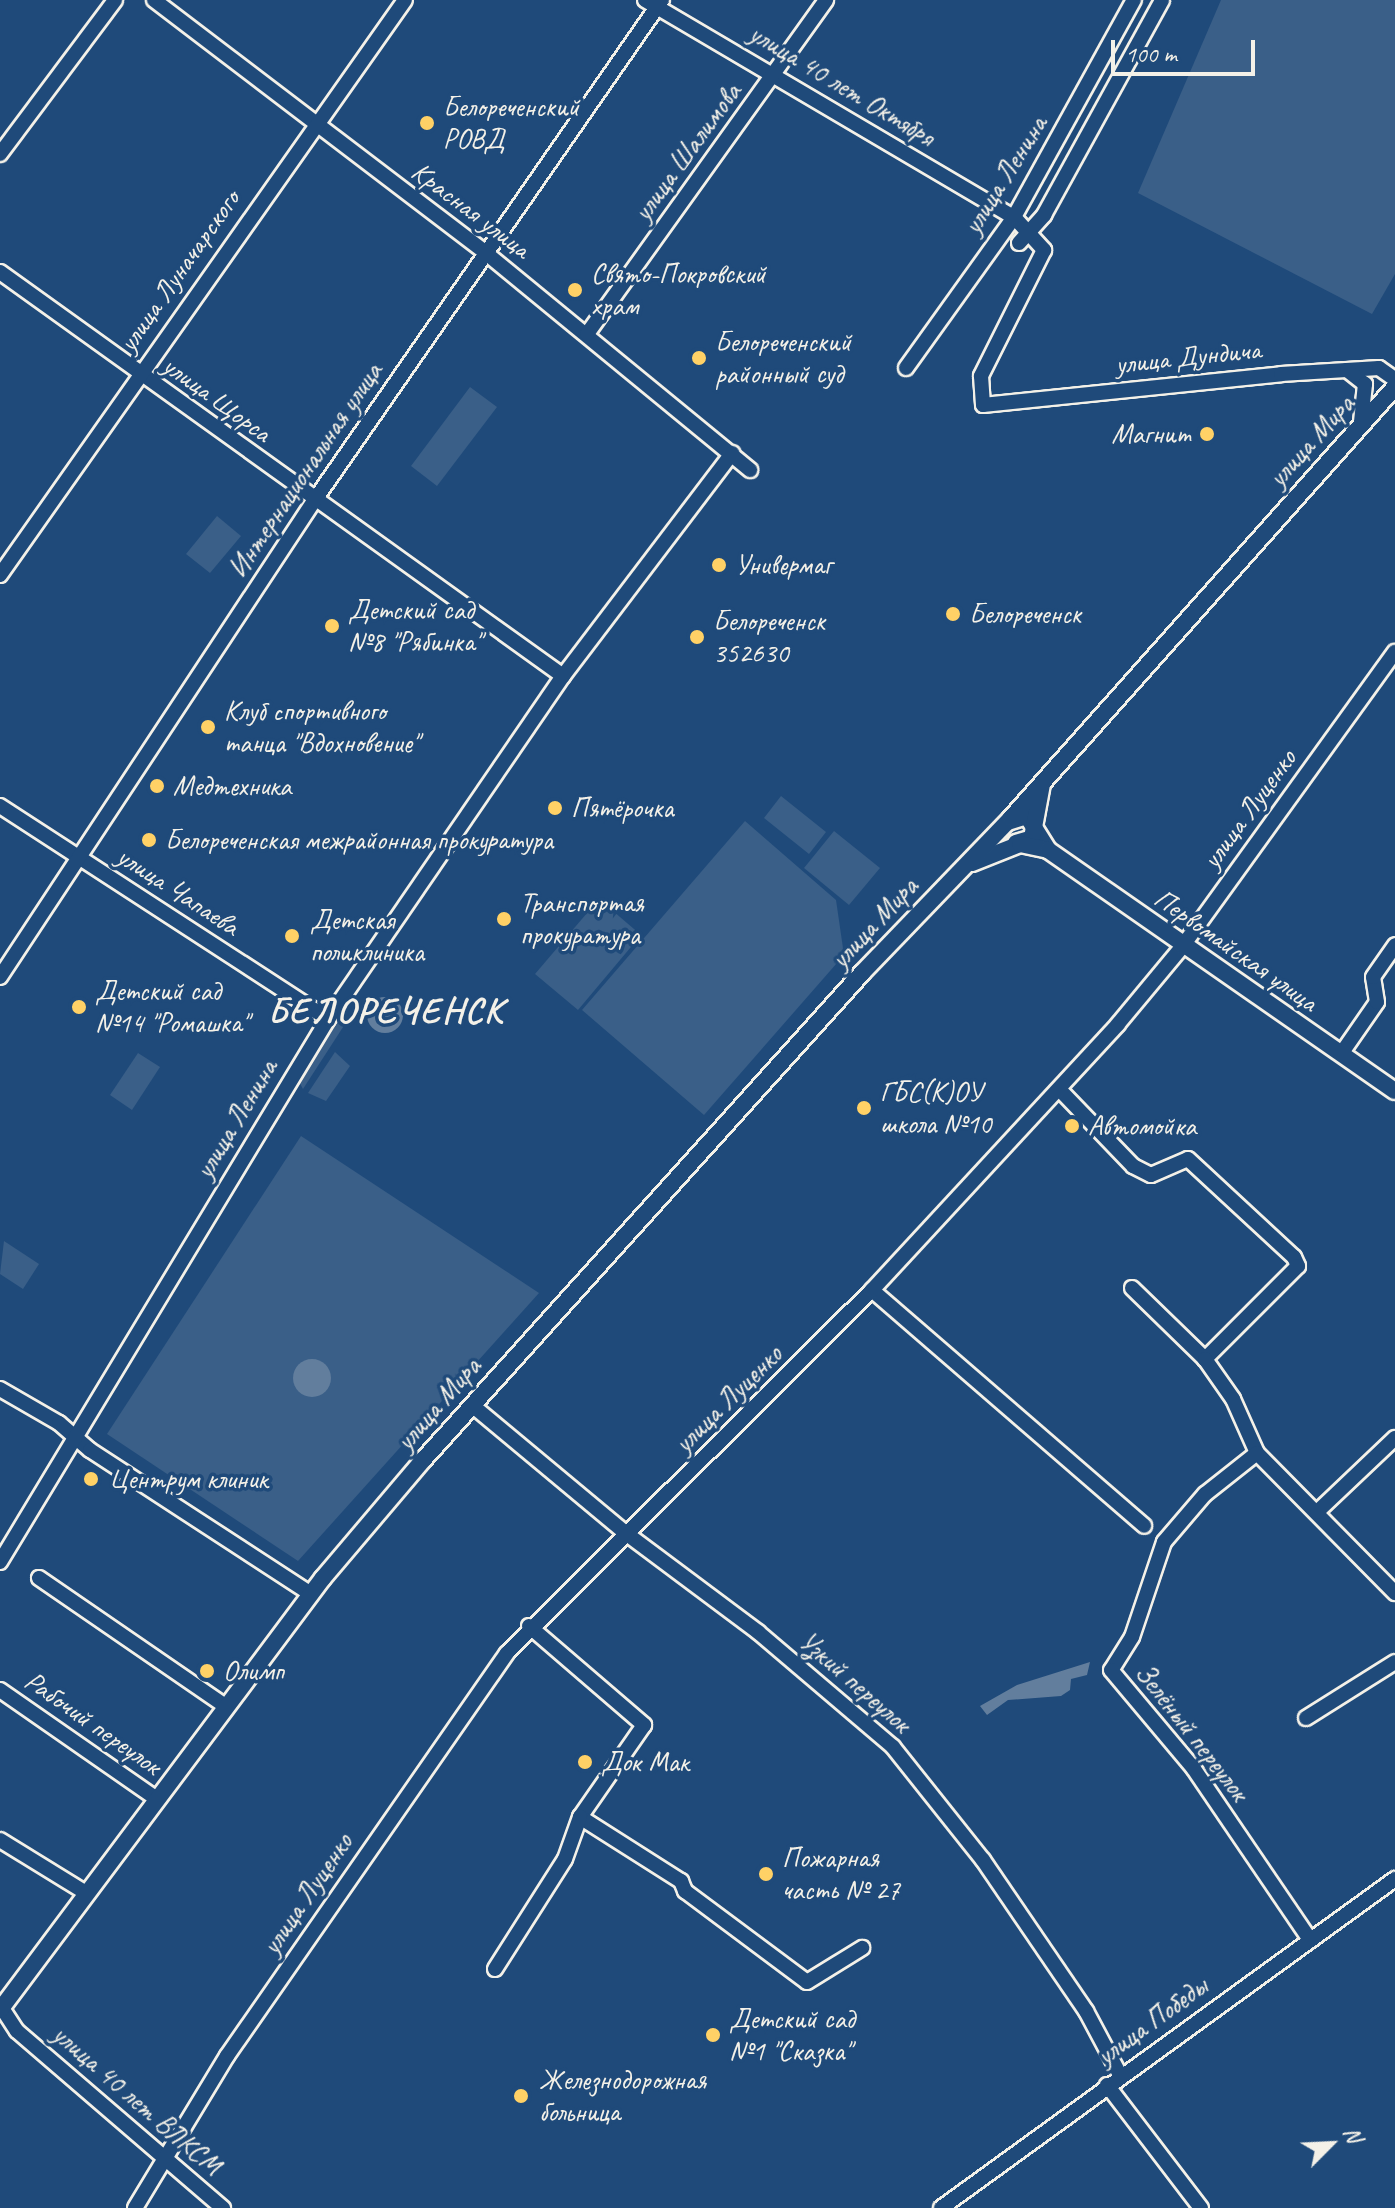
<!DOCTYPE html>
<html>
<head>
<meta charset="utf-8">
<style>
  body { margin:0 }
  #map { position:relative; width:1395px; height:2208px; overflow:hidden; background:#1f4a7a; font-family:Caveat,sans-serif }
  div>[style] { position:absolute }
  .green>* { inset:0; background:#3a5f88 }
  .water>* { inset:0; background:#627e9d }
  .round { border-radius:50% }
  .roads { filter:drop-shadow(2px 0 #f4f1e8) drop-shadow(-2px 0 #f4f1e8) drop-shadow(0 2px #f4f1e8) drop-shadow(0 -2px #f4f1e8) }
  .minor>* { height:14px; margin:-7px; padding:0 7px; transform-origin:7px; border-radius:7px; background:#1f4a7a }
  .major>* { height:16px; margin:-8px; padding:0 8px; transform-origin:8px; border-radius:8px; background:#1f4a7a }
  .dots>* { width:22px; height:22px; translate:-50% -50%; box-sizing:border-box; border:4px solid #1f4a7a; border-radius:50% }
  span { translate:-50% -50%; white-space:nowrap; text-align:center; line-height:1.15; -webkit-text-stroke:7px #1f4a7a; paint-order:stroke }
  .street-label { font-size:28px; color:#f4f1e8 }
  .poi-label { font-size:28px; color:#f4f1e8 }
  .left { translate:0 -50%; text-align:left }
  .right { translate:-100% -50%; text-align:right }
  .district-label { font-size:36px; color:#f4f1e8; font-weight:700; letter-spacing:2px }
  .north { position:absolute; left:1291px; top:2104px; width:80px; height:80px; -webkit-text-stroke:6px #1f4a7a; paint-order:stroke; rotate:66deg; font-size:22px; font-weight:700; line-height:32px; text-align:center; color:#f4f1e8 }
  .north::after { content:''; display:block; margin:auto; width:28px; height:36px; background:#f4f1e8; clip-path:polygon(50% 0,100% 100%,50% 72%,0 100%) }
  .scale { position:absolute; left:1111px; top:40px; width:144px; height:36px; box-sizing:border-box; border:4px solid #f4f1e8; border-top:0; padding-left:10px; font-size:24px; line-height:28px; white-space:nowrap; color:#f4f1e8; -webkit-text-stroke:6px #1f4a7a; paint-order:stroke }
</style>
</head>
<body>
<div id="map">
  <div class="green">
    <div style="clip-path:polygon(1221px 0,1395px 0,1395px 274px,1372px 314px,1138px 193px)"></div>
    <div style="clip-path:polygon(470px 387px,497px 407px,437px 486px,411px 466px)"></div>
    <div style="clip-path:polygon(217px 516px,241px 536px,210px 573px,186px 554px)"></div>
    <div style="clip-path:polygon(781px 796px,826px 832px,809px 854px,764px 818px)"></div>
    <div style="clip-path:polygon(745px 821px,836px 900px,844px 955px,704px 1115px,582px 1010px)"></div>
    <div style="clip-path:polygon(834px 831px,880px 868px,849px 905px,804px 868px)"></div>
    <div style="clip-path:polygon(599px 899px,641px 935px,578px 1010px,535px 974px)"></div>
    <div style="clip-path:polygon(342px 1016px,345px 1024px,303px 1089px,298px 1080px,324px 1035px)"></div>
    <div style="clip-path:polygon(335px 1052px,350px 1066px,326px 1101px,308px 1093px)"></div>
    <div style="clip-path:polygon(138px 1053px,160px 1067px,132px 1110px,110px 1095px)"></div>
    <div style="clip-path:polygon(301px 1136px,539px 1293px,298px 1561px,107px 1434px)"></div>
    <div style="clip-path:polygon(4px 1241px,39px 1264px,23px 1289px,0 1274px)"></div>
  </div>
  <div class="water">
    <div class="round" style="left:367px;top:997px;width:36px;height:36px"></div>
    <div class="round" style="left:293px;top:1359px;width:38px;height:38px"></div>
    <div style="clip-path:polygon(1090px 1662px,1087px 1675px,1071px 1679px,1070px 1690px,1061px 1696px,1008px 1700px,987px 1715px,980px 1706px,1017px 1685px)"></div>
  </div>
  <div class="roads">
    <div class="minor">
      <div style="left:154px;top:0;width:417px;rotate:37.3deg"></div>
      <div style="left:486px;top:253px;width:342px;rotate:39.4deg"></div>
      <div style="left:645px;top:0;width:428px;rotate:30.5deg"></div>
      <div style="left:1014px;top:217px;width:45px;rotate:47.7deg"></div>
      <div style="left:1044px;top:250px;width:141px;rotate:116.6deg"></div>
      <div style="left:981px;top:376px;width:29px;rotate:86deg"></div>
      <div style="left:983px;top:405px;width:300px;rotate:-5.9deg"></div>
      <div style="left:1281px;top:374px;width:98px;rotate:-3.5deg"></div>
      <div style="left:1379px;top:368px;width:19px;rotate:35deg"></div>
      <div style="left:0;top:154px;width:192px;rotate:-53.2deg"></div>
      <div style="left:1019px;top:243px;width:38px;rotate:-48deg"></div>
      <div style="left:1044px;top:215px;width:245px;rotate:-61.2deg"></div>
      <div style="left:0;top:272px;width:693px;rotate:35.66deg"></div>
      <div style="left:587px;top:334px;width:411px;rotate:-54.4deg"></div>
      <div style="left:906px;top:368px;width:186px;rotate:-54.4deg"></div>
      <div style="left:1014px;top:217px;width:248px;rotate:-61.1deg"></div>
      <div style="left:1347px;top:370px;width:23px;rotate:38deg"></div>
      <div style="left:1365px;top:384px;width:39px;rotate:96deg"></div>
      <div style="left:0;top:575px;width:703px;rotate:-54.84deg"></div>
      <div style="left:0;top:806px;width:391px;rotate:33deg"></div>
      <div style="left:0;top:977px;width:570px;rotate:-56.59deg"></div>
      <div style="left:314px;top:501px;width:610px;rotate:-55.22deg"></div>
      <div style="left:1341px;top:1054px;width:63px;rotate:-55.3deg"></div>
      <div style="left:1377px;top:1002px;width:25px;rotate:-99deg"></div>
      <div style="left:1373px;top:977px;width:39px;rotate:-55deg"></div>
      <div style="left:1059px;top:1089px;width:107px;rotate:46.1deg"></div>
      <div style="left:1133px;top:1166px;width:20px;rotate:27deg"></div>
      <div style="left:1151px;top:1175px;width:40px;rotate:-23.4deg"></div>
      <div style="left:1188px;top:1159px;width:144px;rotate:42.8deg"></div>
      <div style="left:1294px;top:1257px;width:10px;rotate:66deg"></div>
      <div style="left:1298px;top:1266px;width:132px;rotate:135deg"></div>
      <div style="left:1132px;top:1288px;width:102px;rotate:44.2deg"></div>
      <div style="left:1205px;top:1359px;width:49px;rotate:55deg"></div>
      <div style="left:1233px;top:1399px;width:59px;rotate:66deg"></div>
      <div style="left:1257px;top:1453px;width:197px;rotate:45.4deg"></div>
      <div style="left:872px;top:1290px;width:360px;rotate:40.9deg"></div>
      <div style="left:0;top:1389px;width:68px;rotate:30deg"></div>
      <div style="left:59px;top:1423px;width:41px;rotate:41.1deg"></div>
      <div style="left:90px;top:1450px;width:264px;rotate:33.1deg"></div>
      <div style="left:472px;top:1405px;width:202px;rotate:39.8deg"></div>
      <div style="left:627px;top:1534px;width:164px;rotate:36.8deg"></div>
      <div style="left:758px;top:1632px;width:177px;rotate:40.4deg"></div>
      <div style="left:893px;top:1747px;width:144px;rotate:51.5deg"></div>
      <div style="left:983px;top:1860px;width:183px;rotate:55.7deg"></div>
      <div style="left:1086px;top:2011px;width:72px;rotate:62deg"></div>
      <div style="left:1257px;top:1453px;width:66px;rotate:141.7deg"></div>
      <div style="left:1205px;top:1494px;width:63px;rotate:130.5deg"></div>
      <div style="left:1164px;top:1542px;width:100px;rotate:108.6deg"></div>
      <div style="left:1132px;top:1637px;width:39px;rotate:122deg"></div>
      <div style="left:1111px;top:1670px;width:129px;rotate:50deg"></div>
      <div style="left:1194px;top:1769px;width:207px;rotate:55.8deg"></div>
      <div style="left:1317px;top:1512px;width:108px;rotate:-43.5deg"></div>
      <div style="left:0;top:1562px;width:634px;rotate:-58.87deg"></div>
      <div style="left:328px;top:1019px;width:416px;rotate:-55.6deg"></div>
      <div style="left:563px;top:676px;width:280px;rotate:-52.8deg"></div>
      <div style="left:39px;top:1578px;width:226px;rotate:34.5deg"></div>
      <div style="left:529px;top:1626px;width:152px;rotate:40.7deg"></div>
      <div style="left:644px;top:1725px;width:112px;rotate:124.8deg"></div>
      <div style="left:580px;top:1817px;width:120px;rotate:32.4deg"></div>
      <div style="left:681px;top:1881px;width:11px;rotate:68deg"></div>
      <div style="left:685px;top:1891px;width:152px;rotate:36.7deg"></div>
      <div style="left:807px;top:1982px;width:65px;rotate:-31.7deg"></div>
      <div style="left:0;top:1690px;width:191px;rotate:34.8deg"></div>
      <div style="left:1306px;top:1718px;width:105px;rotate:-32.2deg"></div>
      <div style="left:0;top:1840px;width:101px;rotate:31.6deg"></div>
      <div style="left:495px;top:1969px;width:130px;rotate:-57.5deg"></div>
      <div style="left:565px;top:1859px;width:45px;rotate:-70.3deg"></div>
      <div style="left:0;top:2005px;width:31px;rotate:57deg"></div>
      <div style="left:17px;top:2031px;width:272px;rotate:40.7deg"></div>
      <div style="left:1107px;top:2085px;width:155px;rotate:52.6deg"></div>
      <div style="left:135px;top:2208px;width:178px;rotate:-58.8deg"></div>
      <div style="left:227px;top:2056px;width:491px;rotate:-55.2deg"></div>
      <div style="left:507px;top:1653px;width:515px;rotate:-44.84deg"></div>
      <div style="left:872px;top:1290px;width:362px;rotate:-47.2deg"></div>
      <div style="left:1118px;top:1024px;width:100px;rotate:-50.3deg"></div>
      <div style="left:1182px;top:947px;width:364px;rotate:-54.2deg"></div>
      <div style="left:941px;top:2208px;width:561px;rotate:-35.93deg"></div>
    </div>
    <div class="major">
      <div style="left:1008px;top:822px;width:20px;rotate:-18deg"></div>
      <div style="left:1027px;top:816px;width:40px;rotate:58deg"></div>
      <div style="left:1016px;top:843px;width:17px;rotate:-17deg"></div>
      <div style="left:1032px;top:838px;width:55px;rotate:-79.5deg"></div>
      <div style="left:972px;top:863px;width:52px;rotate:-21.6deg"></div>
      <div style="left:1020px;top:844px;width:29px;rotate:12deg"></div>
      <div style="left:1048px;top:850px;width:422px;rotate:34.8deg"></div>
      <div style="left:0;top:2010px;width:539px;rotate:-53.22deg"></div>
      <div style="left:323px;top:1578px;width:156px;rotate:-49.7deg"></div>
      <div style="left:424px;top:1459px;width:654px;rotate:-47.97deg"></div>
      <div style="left:862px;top:973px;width:215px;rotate:-46.1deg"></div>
      <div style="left:1011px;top:818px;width:577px;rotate:-48.3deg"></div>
    </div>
  </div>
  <div class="dots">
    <div style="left:427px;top:123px;background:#ffd166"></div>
    <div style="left:575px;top:290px;background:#ffd166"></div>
    <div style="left:699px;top:358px;background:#ffd166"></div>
    <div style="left:1207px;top:434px;background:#ffd166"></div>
    <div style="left:719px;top:565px;background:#ffd166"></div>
    <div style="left:953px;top:614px;background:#ffd166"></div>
    <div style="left:332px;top:626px;background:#ffd166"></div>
    <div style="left:697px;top:637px;background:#ffd166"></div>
    <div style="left:208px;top:727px;background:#ffd166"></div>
    <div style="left:157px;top:786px;background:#ffd166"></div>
    <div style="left:555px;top:808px;background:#ffd166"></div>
    <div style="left:149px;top:840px;background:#ffd166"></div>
    <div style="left:504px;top:919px;background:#ffd166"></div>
    <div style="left:292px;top:936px;background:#ffd166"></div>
    <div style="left:79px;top:1007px;background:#ffd166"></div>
    <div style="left:864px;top:1108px;background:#ffd166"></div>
    <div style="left:1072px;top:1126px;background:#ffd166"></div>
    <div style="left:91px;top:1479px;background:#ffd166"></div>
    <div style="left:207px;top:1671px;background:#ffd166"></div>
    <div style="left:585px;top:1762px;background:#ffd166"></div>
    <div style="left:766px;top:1874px;background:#ffd166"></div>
    <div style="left:713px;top:2035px;background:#ffd166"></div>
    <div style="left:521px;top:2096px;background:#ffd166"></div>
  </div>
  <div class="street-label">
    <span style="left:842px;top:85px;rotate:31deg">улица 40 лет Октября</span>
    <span style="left:687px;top:152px;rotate:-54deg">улица Шалимова</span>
    <span style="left:1005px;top:175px;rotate:-58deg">улица Ленина</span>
    <span style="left:471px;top:210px;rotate:37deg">Красная улица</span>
    <span style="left:179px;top:271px;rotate:-55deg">улица Луначарского</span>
    <span style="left:1188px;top:357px;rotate:-6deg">улица Дундича</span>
    <span style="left:217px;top:399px;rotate:36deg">улица Щорса</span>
    <span style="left:1311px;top:441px;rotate:-48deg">улица Мира</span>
    <span style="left:305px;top:470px;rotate:-56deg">Интернациональная улица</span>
    <span style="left:1249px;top:809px;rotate:-54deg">улица Луценко</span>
    <span style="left:178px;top:891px;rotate:33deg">улица Чапаева</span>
    <span style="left:874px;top:923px;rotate:-47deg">улица Мира</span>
    <span style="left:1236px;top:950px;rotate:35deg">Первомайская улица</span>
    <span style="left:236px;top:1119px;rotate:-59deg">улица Ленина</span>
    <span style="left:728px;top:1399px;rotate:-45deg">улица Луценко</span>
    <span style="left:438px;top:1404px;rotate:-49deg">улица Мира</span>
    <span style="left:855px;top:1682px;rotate:41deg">Узкий переулок</span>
    <span style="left:93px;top:1723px;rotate:35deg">Рабочий переулок</span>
    <span style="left:1192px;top:1732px;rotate:52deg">Зелёный переулок</span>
    <span style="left:307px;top:1894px;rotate:-56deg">улица Луценко</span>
    <span style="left:1152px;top:2021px;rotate:-36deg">улица Победы</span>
    <span style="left:137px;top:2100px;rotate:41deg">улица 40 лет ВЛКСМ</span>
  </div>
  <div class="poi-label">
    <span class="left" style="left:443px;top:123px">Белореченский<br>РОВД</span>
    <span class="left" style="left:591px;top:290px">Свято-Покровский<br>храм</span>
    <span class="left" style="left:715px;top:358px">Белореченский<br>районный суд</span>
    <span class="right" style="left:1191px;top:434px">Магнит</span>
    <span class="left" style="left:735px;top:565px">Универмаг</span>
    <span class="left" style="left:348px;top:626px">Детский сад<br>№8 "Рябинка"</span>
    <span class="left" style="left:969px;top:614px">Белореченск</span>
    <span class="left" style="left:713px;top:637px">Белореченск<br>352630</span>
    <span class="left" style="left:224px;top:727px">Клуб спортивного<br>танца "Вдохновение"</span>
    <span class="left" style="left:173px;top:786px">Медтехника</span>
    <span class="left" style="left:571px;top:808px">Пятёрочка</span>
    <span class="left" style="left:165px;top:840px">Белореченская межрайонная прокуратура</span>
    <span class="left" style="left:520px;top:919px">Транспортая<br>прокуратура</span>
    <span class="left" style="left:310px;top:936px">Детская<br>поликлиника</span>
    <span class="left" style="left:95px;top:1007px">Детский сад<br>№14 "Ромашка"</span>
    <span class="left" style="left:880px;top:1108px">ГБС(К)ОУ<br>школа №10</span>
    <span class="left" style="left:1088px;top:1126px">Автомойка</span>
    <span class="left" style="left:109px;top:1479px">Центрум клиник</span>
    <span class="left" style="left:223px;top:1671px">Олимп</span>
    <span class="left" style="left:601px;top:1762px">Док Мак</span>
    <span class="left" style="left:782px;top:1874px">Пожарная<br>часть № 27</span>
    <span class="left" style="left:729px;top:2035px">Детский сад<br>№1 "Сказка"</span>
    <span class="left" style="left:539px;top:2096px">Железнодорожная<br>больница</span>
  </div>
  <div class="district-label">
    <span style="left:386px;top:1011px">БЕЛОРЕЧЕНСК</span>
  </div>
  <div class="north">N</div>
  <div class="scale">100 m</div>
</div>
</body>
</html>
